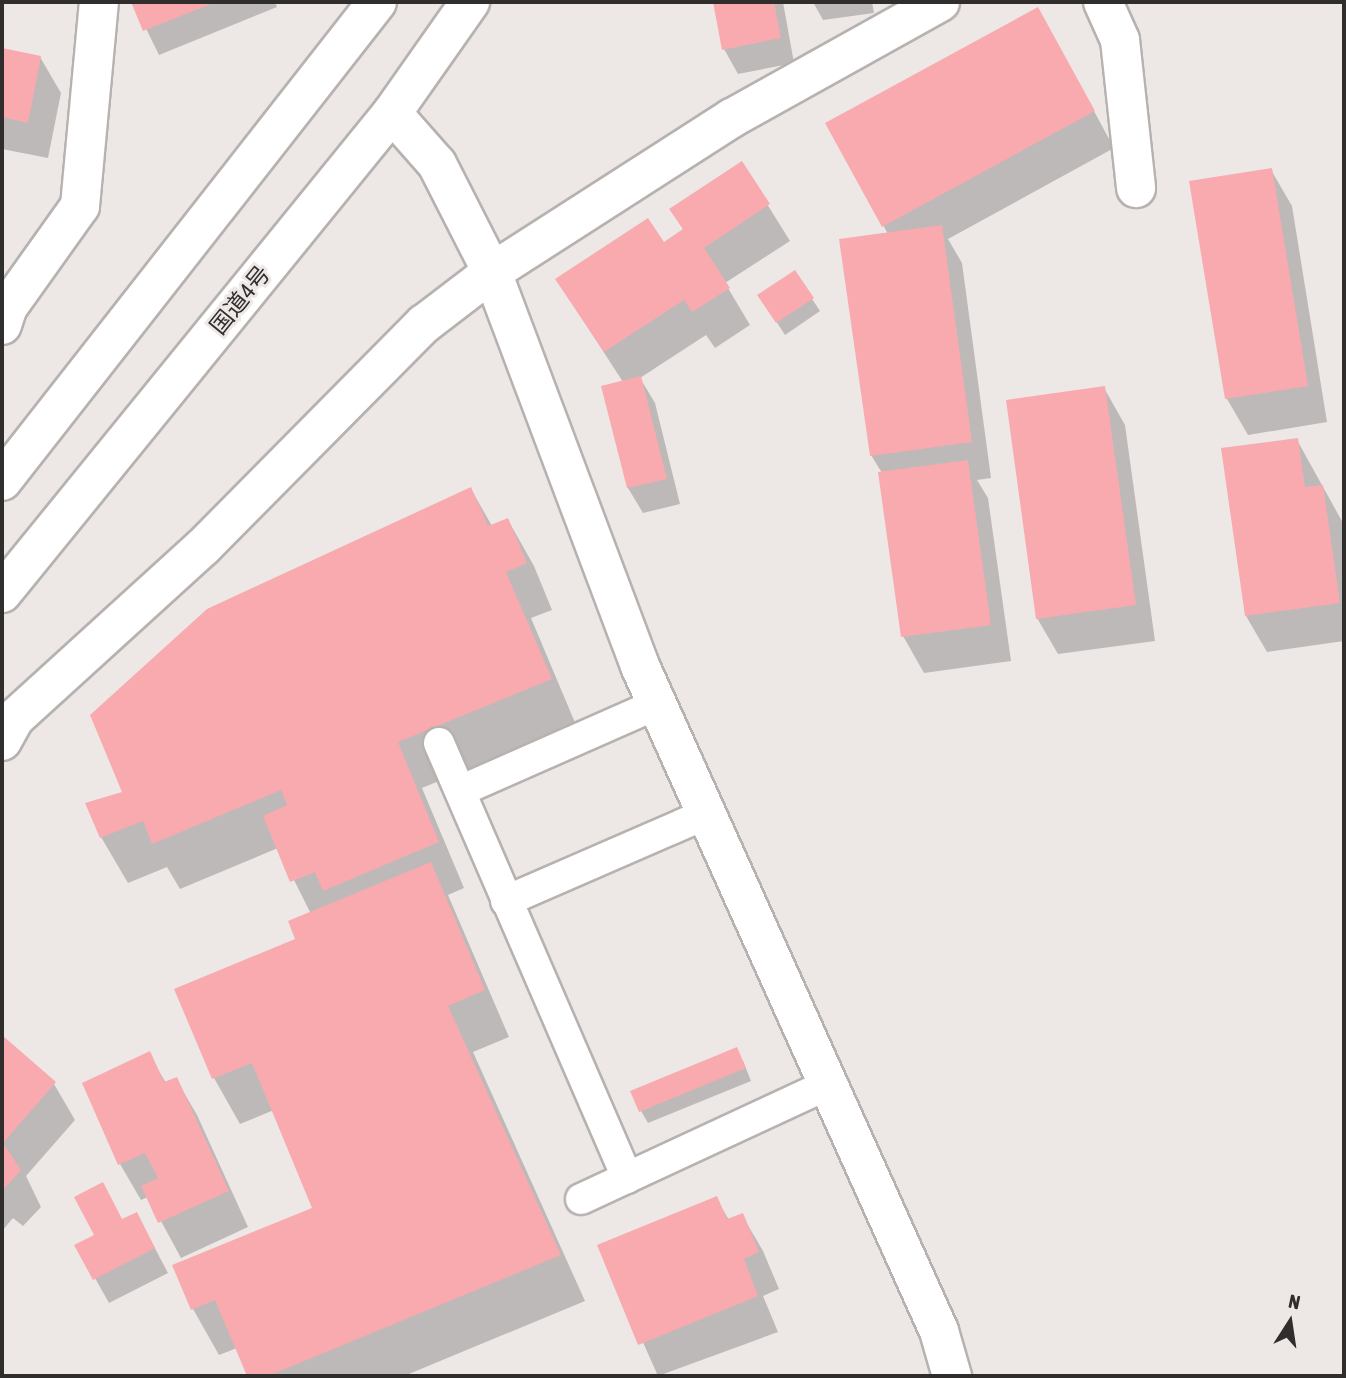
<!DOCTYPE html>
<html>
<head>
<meta charset="utf-8">
<style>
  body { margin:0 }
  #map { position:relative; width:1346px; height:1378px; overflow:hidden; background:#ede8e6; font-family:"Asap Condensed","Noto Sans JP",sans-serif }
  div>[style] { position:absolute }
  .shadow>* { inset:0; background:#0003 }
  .building>* { inset:0; background:#f9aaaf }
  .roads { filter:drop-shadow(2px 0 #b7b2b0) drop-shadow(-2px 0 #b7b2b0) drop-shadow(0 2px #b7b2b0) drop-shadow(0 -2px #b7b2b0) }
  .lane>* { height:30px; margin:-15px; padding:0 15px; transform-origin:15px; border-radius:15px; background:#fff }
  .street>* { height:38px; margin:-19px; padding:0 19px; transform-origin:19px; border-radius:19px; background:#fff }
  .secondary>* { height:38px; margin:-19px; padding:0 19px; transform-origin:19px; border-radius:19px; background:#fff }
  .highway>* { height:38px; margin:-19px; padding:0 19px; transform-origin:19px; border-radius:19px; background:#fff }
  span { translate:-50% -50%; white-space:nowrap; text-align:center; line-height:1.15; -webkit-text-stroke:6px #ede8e6; paint-order:stroke }
  .street-label { font-size:23px; color:#302d2d }
  .frame { position:absolute; inset:0; border:4px solid #302d2d; pointer-events:none }
  .north { position:absolute; left:1255px; top:1287px; width:70px; height:70px; -webkit-text-stroke:5px #ede8e6; paint-order:stroke; rotate:12deg; font-size:19px; font-weight:700; line-height:28px; text-align:center; color:#302d2d }
  .north::after { content:''; display:block; margin:auto; width:24px; height:32px; background:#302d2d; clip-path:polygon(50% 0,100% 100%,50% 72%,0 100%) }
</style>
</head>
<body>
<div id="map">
  <div class="shadow">
    <div style="clip-path:polygon(133px 2px,275px 2px,277px 7px,159px 55px)"></div>
    <div style="clip-path:polygon(715px 2px,783px 2px,794px 63px,738px 74px,724px 49px)"></div>
    <div style="clip-path:polygon(813px 2px,872px 2px,874px 13px,823px 20px)"></div>
    <div style="clip-path:polygon(1058px 45px,1114px 148px,948px 239px,962px 263px,991px 478px,977px 480px,988px 498px,1011px 661px,924px 673px,903px 636px,882px 473px,871px 455px,888px 234px,827px 124px)"></div>
    <div style="clip-path:polygon(2px 50px,40px 57px,61px 93px,48px 158px,2px 149px)"></div>
    <div style="clip-path:polygon(742px 164px,790px 241px,725px 283px,750px 325px,715px 348px,706px 335px,640px 378px,655px 403px,680px 504px,643px 513px,628px 488px,623px 382px,557px 280px,663px 245px,684px 231px,671px 209px)"></div>
    <div style="clip-path:polygon(1271px 170px,1292px 206px,1327px 422px,1248px 435px,1227px 399px)"></div>
    <div style="clip-path:polygon(795px 273px,820px 311px,785px 335px,767px 307px)"></div>
    <div style="clip-path:polygon(1104px 388px,1125px 425px,1155px 641px,1058px 654px,1037px 618px)"></div>
    <div style="clip-path:polygon(1297px 440px,1343px 523px,1344px 641px,1267px 652px,1246px 616px)"></div>
    <div style="clip-path:polygon(471px 489px,492px 526px,508px 520px,534px 566px,552px 610px,531px 618px,576px 725px,422px 788px,464px 888px,448px 895px,509px 1037px,473px 1052px,585px 1301px,404px 1376px,249px 1376px,237px 1348px,219px 1355px,193px 1309px,314px 1209px,274px 1110px,240px 1124px,214px 1078px,311px 914px,278px 848px,180px 889px,167px 867px,128px 883px,101px 837px,124px 794px)"></div>
    <div style="clip-path:polygon(2px 1037px,54px 1084px,75px 1120px,26px 1176px,41px 1207px,23px 1226px,13px 1218px,2px 1231px)"></div>
    <div style="clip-path:polygon(149px 1054px,166px 1083px,176px 1079px,197px 1115px,248px 1227px,181px 1258px,148px 1197px,141px 1200px,120px 1164px)"></div>
    <div style="clip-path:polygon(743px 1061px,751px 1081px,648px 1123px,641px 1111px)"></div>
    <div style="clip-path:polygon(716px 1198px,729px 1220px,742px 1215px,763px 1251px,779px 1289px,763px 1296px,778px 1332px,658px 1376px,600px 1246px)"></div>
    <div style="clip-path:polygon(123px 1221px,150px 1239px,168px 1273px,109px 1303px,77px 1246px)"></div>
  </div>
  <div class="building">
    <div style="clip-path:polygon(131px 2px,216px 2px,143px 31px)"></div>
    <div style="clip-path:polygon(713px 2px,774px 2px,781px 38px,722px 50px)"></div>
    <div style="clip-path:polygon(1038px 7px,1095px 111px,882px 227px,825px 123px)"></div>
    <div style="clip-path:polygon(2px 48px,41px 56px,28px 123px,2px 117px)"></div>
    <div style="clip-path:polygon(742px 161px,770px 204px,704px 248px,730px 288px,692px 312px,684px 300px,604px 352px,555px 279px,648px 218px,664px 242px,683px 229px,669px 209px)"></div>
    <div style="clip-path:polygon(1272px 168px,1308px 386px,1225px 399px,1189px 181px)"></div>
    <div style="clip-path:polygon(942px 225px,972px 442px,870px 456px,839px 239px)"></div>
    <div style="clip-path:polygon(795px 270px,814px 298px,776px 323px,757px 295px)"></div>
    <div style="clip-path:polygon(641px 376px,667px 479px,627px 488px,601px 386px)"></div>
    <div style="clip-path:polygon(1105px 386px,1136px 605px,1036px 619px,1006px 400px)"></div>
    <div style="clip-path:polygon(1298px 438px,1305px 487px,1323px 485px,1340px 603px,1245px 616px,1221px 448px)"></div>
    <div style="clip-path:polygon(968px 460px,991px 625px,901px 637px,878px 472px)"></div>
    <div style="clip-path:polygon(471px 487px,488px 526px,508px 518px,527px 563px,506px 572px,552px 679px,398px 742px,439px 842px,323px 891px,315px 872px,290px 882px,263px 816px,287px 805px,281px 790px,152px 844px,143px 821px,100px 838px,85px 803px,122px 792px,90px 715px,207px 609px)"></div>
    <div style="clip-path:polygon(431px 862px,485px 990px,448px 1006px,561px 1255px,268px 1376px,247px 1376px,215px 1300px,191px 1310px,172px 1265px,312px 1208px,252px 1063px,212px 1079px,174px 989px,295px 939px,288px 921px)"></div>
    <div style="clip-path:polygon(2px 1035px,56px 1082px,3px 1143px,21px 1170px,2px 1191px)"></div>
    <div style="clip-path:polygon(737px 1047px,746px 1068px,639px 1112px,630px 1091px)"></div>
    <div style="clip-path:polygon(150px 1051px,164px 1082px,177px 1077px,229px 1191px,158px 1223px,141px 1186px,158px 1178px,145px 1153px,118px 1165px,82px 1083px)"></div>
    <div style="clip-path:polygon(103px 1182px,122px 1219px,137px 1212px,155px 1248px,93px 1280px,74px 1245px,94px 1235px,74px 1197px)"></div>
    <div style="clip-path:polygon(717px 1196px,727px 1219px,743px 1213px,759px 1252px,744px 1259px,758px 1296px,638px 1345px,597px 1245px)"></div>
  </div>
  <div class="roads">
    <div class="lane">
      <div style="left:439px;top:743px;width:474px;rotate:66.6deg"></div>
      <div style="left:460px;top:791px;width:215px;rotate:-23.8deg"></div>
      <div style="left:506px;top:901px;width:218px;rotate:-23.5deg"></div>
      <div style="left:581px;top:1199px;width:271px;rotate:-24.9deg"></div>
    </div>
    <div class="street">
      <div style="left:1103px;top:2px;width:42px;rotate:65.9deg"></div>
      <div style="left:1120px;top:40px;width:149px;rotate:83.8deg"></div>
      <div style="left:392px;top:113px;width:68px;rotate:48.6deg"></div>
      <div style="left:437px;top:164px;width:121px;rotate:63deg"></div>
      <div style="left:2px;top:325px;width:19px;rotate:-72deg"></div>
      <div style="left:8px;top:307px;width:124px;rotate:-54.5deg"></div>
      <div style="left:80px;top:206px;width:205px;rotate:-84.7deg"></div>
      <div style="left:939px;top:1331px;width:47px;rotate:73.9deg"></div>
    </div>
    <div class="secondary">
      <div style="left:492px;top:272px;width:421px;rotate:69.4deg"></div>
      <div style="left:640px;top:666px;width:729px;rotate:65.79deg"></div>
      <div style="left:2px;top:741px;width:26px;rotate:-61deg"></div>
      <div style="left:15px;top:718px;width:254px;rotate:-42.3deg"></div>
      <div style="left:203px;top:547px;width:314px;rotate:-45.3deg"></div>
      <div style="left:424px;top:324px;width:86px;rotate:-37.4deg"></div>
      <div style="left:492px;top:272px;width:285px;rotate:-32.7deg"></div>
      <div style="left:732px;top:118px;width:238px;rotate:-29.1deg"></div>
    </div>
    <div class="highway">
      <div style="left:2px;top:481px;width:608px;rotate:-51.94deg"></div>
      <div style="left:2px;top:593px;width:618px;rotate:-50.91deg"></div>
      <div style="left:392px;top:113px;width:136px;rotate:-54.9deg"></div>
    </div>
  </div>
  <div class="street-label">
    <span style="left:240px;top:300px;rotate:-51deg">国道4号</span>
  </div>
  <div class="frame"></div>
  <div class="north">N</div>
</div>
</body>
</html>
